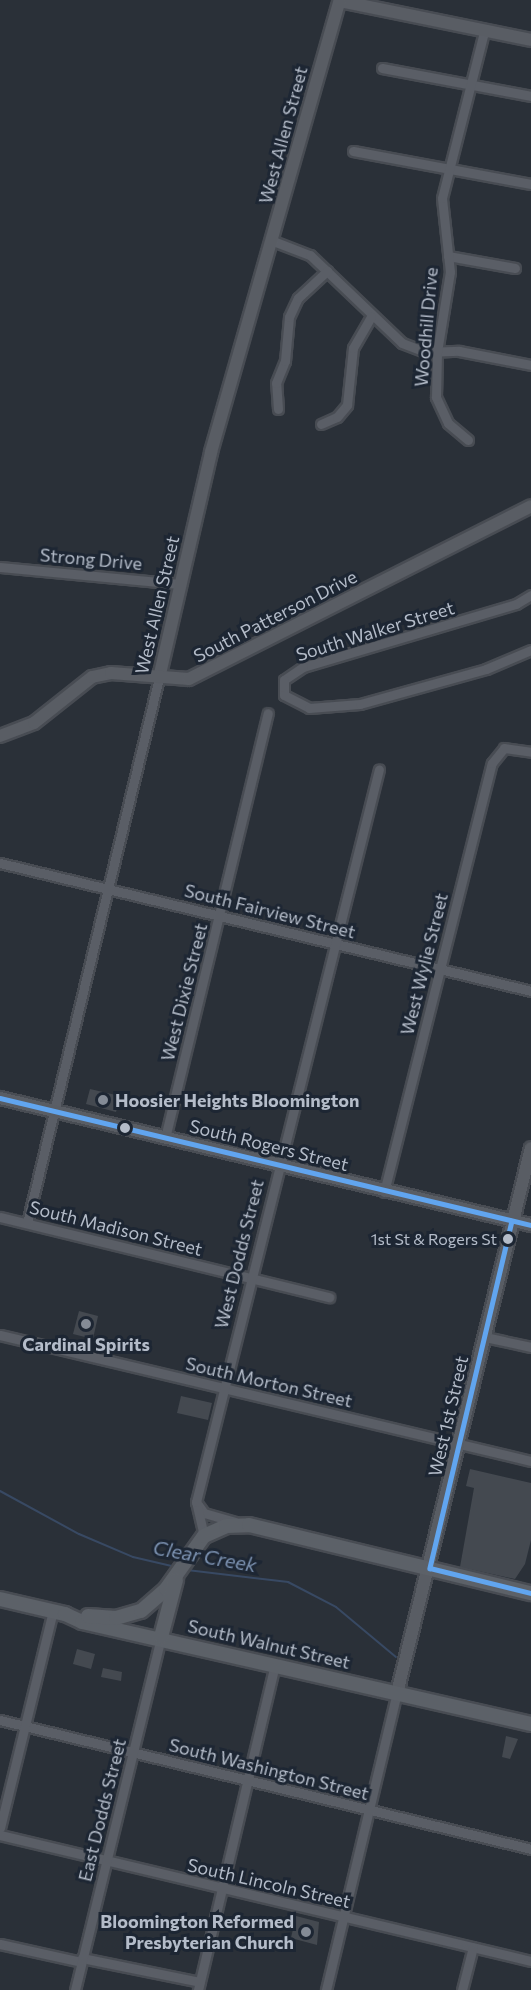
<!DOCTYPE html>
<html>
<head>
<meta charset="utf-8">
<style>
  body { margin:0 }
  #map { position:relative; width:531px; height:1990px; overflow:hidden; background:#2a3038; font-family:Commissioner,sans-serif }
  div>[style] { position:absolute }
  .stream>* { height:2px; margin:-1px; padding:0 1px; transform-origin:1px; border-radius:1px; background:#384963 }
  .building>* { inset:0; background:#444950 }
  .roads { filter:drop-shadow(2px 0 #484c53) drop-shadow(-2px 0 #484c53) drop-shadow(0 2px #484c53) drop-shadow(0 -2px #484c53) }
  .street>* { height:9px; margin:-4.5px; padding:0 4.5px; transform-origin:4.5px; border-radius:4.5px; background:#5a5e66 }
  .secondary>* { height:12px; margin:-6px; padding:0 6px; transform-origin:6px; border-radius:6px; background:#595d64 }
  .primary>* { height:14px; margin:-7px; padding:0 7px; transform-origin:7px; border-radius:7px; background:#5c6168 }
  .bus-1>* { height:4.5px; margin:-2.25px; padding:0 2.25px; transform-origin:2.25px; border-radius:2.25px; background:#61a5ef }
  .dots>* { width:16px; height:16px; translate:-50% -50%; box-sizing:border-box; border:3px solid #1d2633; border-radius:50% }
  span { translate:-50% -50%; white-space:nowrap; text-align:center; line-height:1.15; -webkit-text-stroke:6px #1d2633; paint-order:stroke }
  .bus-label { font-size:16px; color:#b4bcc9 }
  .right { translate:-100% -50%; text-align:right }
  .street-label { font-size:18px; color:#b4bcc9 }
  .poi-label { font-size:18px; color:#b4bcc9; font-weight:700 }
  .left { translate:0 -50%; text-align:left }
  .water-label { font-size:20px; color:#7c92b1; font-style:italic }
</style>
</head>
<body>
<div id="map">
  <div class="stream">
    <div style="left:0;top:1491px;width:90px;rotate:28.6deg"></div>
    <div style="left:79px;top:1534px;width:59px;rotate:23.1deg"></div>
    <div style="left:133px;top:1557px;width:44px;rotate:13.1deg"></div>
    <div style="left:187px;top:1570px;width:102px;rotate:6.8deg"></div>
    <div style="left:288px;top:1582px;width:54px;rotate:27.5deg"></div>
    <div style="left:336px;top:1607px;width:78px;rotate:39.8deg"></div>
  </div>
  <div class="building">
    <div style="clip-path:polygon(90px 1089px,120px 1096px,116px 1112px,86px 1104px)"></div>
    <div style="clip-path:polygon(79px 1311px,98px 1316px,93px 1339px,73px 1334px)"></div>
    <div style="clip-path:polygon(181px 1396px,212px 1403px,208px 1420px,177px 1413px)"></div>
    <div style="clip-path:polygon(470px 1469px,531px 1483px,531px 1540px,525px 1564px,515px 1579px,460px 1567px,474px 1488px,466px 1486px)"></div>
    <div style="clip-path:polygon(77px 1649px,95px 1654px,91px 1669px,73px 1664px)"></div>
    <div style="clip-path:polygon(103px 1668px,122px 1672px,121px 1681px,101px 1677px)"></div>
    <div style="clip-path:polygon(506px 1736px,518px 1739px,510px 1759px,502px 1757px)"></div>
    <div style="clip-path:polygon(296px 1916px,319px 1922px,317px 1945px,291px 1938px)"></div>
  </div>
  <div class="roads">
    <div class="street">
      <div style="left:382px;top:68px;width:152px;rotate:10.6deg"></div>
      <div style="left:353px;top:151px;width:181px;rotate:10.5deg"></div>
      <div style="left:273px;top:241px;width:40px;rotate:21deg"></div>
      <div style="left:310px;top:255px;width:127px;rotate:43.7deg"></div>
      <div style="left:402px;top:343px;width:26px;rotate:21deg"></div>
      <div style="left:426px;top:352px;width:33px;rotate:-2deg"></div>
      <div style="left:459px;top:351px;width:73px;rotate:11deg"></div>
      <div style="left:448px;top:256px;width:68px;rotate:10.2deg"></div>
      <div style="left:278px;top:409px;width:26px;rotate:-94deg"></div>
      <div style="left:276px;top:383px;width:24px;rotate:-68deg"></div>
      <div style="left:285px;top:361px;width:44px;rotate:-84.8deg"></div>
      <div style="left:289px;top:317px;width:21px;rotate:-65deg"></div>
      <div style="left:298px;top:298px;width:40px;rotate:-43deg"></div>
      <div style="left:321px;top:424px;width:17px;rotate:-24deg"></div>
      <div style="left:337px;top:417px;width:16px;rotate:-50deg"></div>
      <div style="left:347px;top:405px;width:57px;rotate:-84deg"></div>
      <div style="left:353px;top:348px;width:36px;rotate:-60deg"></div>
      <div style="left:468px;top:440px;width:26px;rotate:-140deg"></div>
      <div style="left:448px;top:423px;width:29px;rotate:-115deg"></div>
      <div style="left:436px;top:397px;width:45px;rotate:-88.7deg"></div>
      <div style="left:437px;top:352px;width:81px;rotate:-80.8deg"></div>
      <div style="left:450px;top:272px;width:74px;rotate:-96.2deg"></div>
      <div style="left:442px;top:198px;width:171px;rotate:-75.8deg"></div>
      <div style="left:0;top:567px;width:181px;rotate:5.4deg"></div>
      <div style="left:531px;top:595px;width:17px;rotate:149deg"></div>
      <div style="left:516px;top:604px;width:222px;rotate:163.5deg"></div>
      <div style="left:303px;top:667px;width:23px;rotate:146deg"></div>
      <div style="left:284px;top:680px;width:15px;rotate:90deg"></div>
      <div style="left:284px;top:695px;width:28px;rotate:27deg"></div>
      <div style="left:309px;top:708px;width:51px;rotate:-4.5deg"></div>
      <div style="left:360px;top:704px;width:131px;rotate:-15.5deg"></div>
      <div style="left:486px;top:669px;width:49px;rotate:-22.9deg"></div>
      <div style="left:0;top:863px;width:546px;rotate:13.55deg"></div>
      <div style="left:165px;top:1138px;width:437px;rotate:-76.4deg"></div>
      <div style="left:384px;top:1192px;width:442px;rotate:-75.9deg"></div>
      <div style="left:492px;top:763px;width:19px;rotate:-51deg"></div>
      <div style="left:504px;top:748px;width:27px;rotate:8deg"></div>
      <div style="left:0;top:1217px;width:339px;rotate:13.7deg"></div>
      <div style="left:27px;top:1223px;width:561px;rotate:-76.39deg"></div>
      <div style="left:0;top:1335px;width:546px;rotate:13.35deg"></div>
      <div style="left:485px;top:1337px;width:47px;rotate:12.3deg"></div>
      <div style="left:196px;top:1502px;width:14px;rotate:54deg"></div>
      <div style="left:204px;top:1513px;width:32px;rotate:16deg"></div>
      <div style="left:204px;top:1536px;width:35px;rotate:-103deg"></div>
      <div style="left:196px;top:1502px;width:755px;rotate:-75.98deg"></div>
      <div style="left:0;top:1720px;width:546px;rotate:13.65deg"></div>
      <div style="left:0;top:1828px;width:223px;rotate:-76.3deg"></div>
      <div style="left:0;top:1835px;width:546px;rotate:13.35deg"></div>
      <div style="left:0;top:1944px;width:83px;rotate:12.5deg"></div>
      <div style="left:82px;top:1958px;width:120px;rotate:11.5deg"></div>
      <div style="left:75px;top:1990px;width:363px;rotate:-76.3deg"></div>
      <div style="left:198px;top:1990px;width:335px;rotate:-76.7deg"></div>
      <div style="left:326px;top:1990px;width:305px;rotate:-76.6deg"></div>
      <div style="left:462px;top:1990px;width:44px;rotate:-75.7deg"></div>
    </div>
    <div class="secondary">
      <div style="left:340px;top:1px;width:195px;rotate:11.5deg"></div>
      <div style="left:159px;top:678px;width:232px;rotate:-77deg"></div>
      <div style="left:211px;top:452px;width:470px;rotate:-74.1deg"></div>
      <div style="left:0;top:736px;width:36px;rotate:-21deg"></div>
      <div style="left:34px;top:723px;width:74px;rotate:-38.4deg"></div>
      <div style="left:92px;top:677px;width:19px;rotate:-12deg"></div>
      <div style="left:111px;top:673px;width:78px;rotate:4.4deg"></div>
      <div style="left:189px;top:679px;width:383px;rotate:-26.8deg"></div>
      <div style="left:0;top:1098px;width:546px;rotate:13.45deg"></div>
      <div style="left:397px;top:1693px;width:561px;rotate:-76.19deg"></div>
    </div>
    <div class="primary">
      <div style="left:0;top:1599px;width:67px;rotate:13deg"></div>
      <div style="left:65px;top:1614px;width:19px;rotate:25deg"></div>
      <div style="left:82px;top:1622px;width:460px;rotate:12.8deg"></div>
      <div style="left:88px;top:1616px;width:28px;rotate:4deg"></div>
      <div style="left:116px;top:1618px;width:26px;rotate:-16deg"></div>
      <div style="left:141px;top:1611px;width:33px;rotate:-41deg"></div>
      <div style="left:166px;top:1589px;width:65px;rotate:-54.4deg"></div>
      <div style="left:204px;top:1536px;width:24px;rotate:-24deg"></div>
      <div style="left:226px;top:1526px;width:23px;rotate:-2deg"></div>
      <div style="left:249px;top:1525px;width:290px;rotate:13.6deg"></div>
      <div style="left:161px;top:1637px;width:59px;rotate:-75.3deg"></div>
    </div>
  </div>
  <div class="bus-1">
    <div style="left:0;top:1098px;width:546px;rotate:13.45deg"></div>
    <div style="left:512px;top:1221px;width:357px;rotate:103.3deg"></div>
    <div style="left:430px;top:1568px;width:104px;rotate:13.9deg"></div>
  </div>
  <div class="dots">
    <div style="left:103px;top:1100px;background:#848b96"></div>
    <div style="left:125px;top:1128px;background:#b4bcc9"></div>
    <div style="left:508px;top:1239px;background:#b4bcc9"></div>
    <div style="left:86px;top:1324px;background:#848b96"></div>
    <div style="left:306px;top:1932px;background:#848b96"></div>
  </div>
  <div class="bus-label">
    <span class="right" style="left:497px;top:1239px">1st St &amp; Rogers St</span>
  </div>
  <div class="street-label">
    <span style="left:283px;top:135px;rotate:-75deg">West Allen Street</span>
    <span style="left:426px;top:327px;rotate:-85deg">Woodhill Drive</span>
    <span style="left:91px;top:559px;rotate:5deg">Strong Drive</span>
    <span style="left:157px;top:605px;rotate:-77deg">West Allen Street</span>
    <span style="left:275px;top:616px;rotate:-27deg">South Patterson Drive</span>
    <span style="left:375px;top:631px;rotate:-17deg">South Walker Street</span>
    <span style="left:270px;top:911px;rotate:14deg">South Fairview Street</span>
    <span style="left:424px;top:964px;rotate:-76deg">West Wylie Street</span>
    <span style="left:184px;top:992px;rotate:-76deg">West Dixie Street</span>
    <span style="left:269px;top:1145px;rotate:14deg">South Rogers Street</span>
    <span style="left:116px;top:1228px;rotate:14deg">South Madison Street</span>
    <span style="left:239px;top:1254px;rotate:-76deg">West Dodds Street</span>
    <span style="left:269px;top:1382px;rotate:13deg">South Morton Street</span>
    <span style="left:448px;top:1416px;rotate:-77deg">West 1st Street</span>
    <span style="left:269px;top:1644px;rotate:13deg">South Walnut Street</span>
    <span style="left:269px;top:1769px;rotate:14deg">South Washington Street</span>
    <span style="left:102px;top:1810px;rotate:-76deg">East Dodds Street</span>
    <span style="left:269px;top:1883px;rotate:13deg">South Lincoln Street</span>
  </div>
  <div class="poi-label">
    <span class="left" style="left:115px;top:1100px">Hoosier Heights Bloomington</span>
    <span style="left:86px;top:1344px">Cardinal Spirits</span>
    <span class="right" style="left:294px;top:1932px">Bloomington Reformed<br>Presbyterian Church</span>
  </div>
  <div class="water-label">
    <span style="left:205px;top:1556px;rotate:10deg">Clear Creek</span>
  </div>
</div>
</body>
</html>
